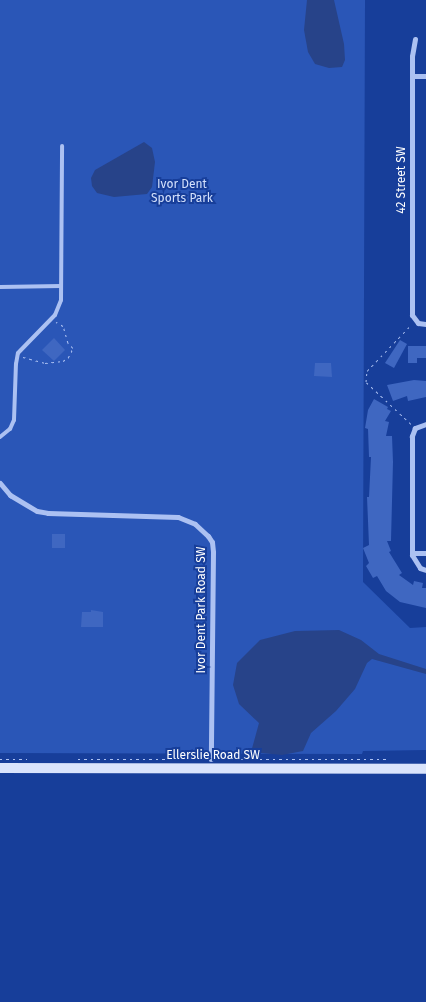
<!DOCTYPE html>
<html>
<head>
<meta charset="utf-8">
<style>
  body { margin:0 }
  #map { position:relative; width:426px; height:1002px; overflow:hidden; background:#173e9a; font-family:"Fira Sans",sans-serif }
  div>[style] { position:absolute }
  .green>* { inset:0; background:#2a56b7 }
  .water>* { inset:0; background:#274389 }
  .building>* { inset:0; background:#3f67c1 }
  .path>* { height:1px; margin-top:-0.5px; transform-origin:0; background:repeating-linear-gradient(90deg,#acc1f2 0 2.5px,transparent 0 6.5px) }
  .lane>* { height:4px; margin:-2px; padding:0 2px; transform-origin:2px; border-radius:2px; background:#acc1f2 }
  .street>* { height:5px; margin:-2.5px; padding:0 2.5px; transform-origin:2.5px; border-radius:2.5px; background:#acc1f2 }
  .secondary>* { height:10px; margin:-5px; padding:0 5px; transform-origin:5px; border-radius:5px; background:#dae4fc }
  span { translate:-50% -50%; white-space:nowrap; text-align:center; line-height:1.15; -webkit-text-stroke:4px #173e9a; paint-order:stroke }
  .street-label { font-size:12px; color:#fff }
  .park-label { font-size:12px; color:#d3e0fc }
</style>
</head>
<body>
<div id="map">
  <div class="green">
    <div style="clip-path:polygon(0 0,365px 0,363px 582px,410px 628px,426px 627px,426px 750px,363px 751px,362px 754px,0 753px)"></div>
  </div>
  <div class="water">
    <div style="clip-path:polygon(307px 0,334px 0,344px 44px,345px 60px,342px 67px,329px 68px,315px 64px,308px 52px,304px 30px)"></div>
    <div style="clip-path:polygon(144px 142px,152px 148px,155px 162px,152px 187px,147px 194px,114px 197px,97px 193px,92px 186px,91px 178px,95px 170px)"></div>
    <div style="clip-path:polygon(339px 630px,361px 640px,379px 654px,426px 669px,426px 674px,372px 659px,367px 663px,355px 689px,336px 711px,311px 733px,303px 751px,282px 755px,251px 752px,259px 723px,239px 704px,233px 685px,237px 663px,260px 640px,295px 631px)"></div>
  </div>
  <div class="building">
    <div style="clip-path:polygon(54px 338px,65px 350px,54px 361px,42px 350px)"></div>
    <div style="clip-path:polygon(400px 340px,407px 344px,394px 368px,385px 363px)"></div>
    <div style="clip-path:polygon(408px 346px,426px 346px,426px 358px,417px 358px,417px 363px,408px 363px)"></div>
    <div style="clip-path:polygon(315px 363px,331px 363px,332px 377px,314px 376px)"></div>
    <div style="clip-path:polygon(414px 380px,426px 381px,426px 397px,408px 401px,407px 396px,393px 401px,387px 385px)"></div>
    <div style="clip-path:polygon(374px 399px,388px 407px,387px 409px,391px 411px,385px 421px,389px 422px,386px 436px,392px 436px,393px 462px,391px 541px,387px 541px,391px 551px,389px 552px,402px 573px,399px 575px,413px 585px,414px 581px,423px 583px,422px 588px,426px 588px,426px 608px,400px 602px,386px 591px,377px 576px,373px 578px,366px 566px,369px 563px,363px 548px,369px 545px,367px 497px,369px 497px,371px 457px,369px 457px,368px 429px,365px 428px,368px 410px)"></div>
    <div style="clip-path:polygon(52px 534px,65px 534px,65px 548px,52px 548px)"></div>
    <div style="clip-path:polygon(91px 610px,103px 612px,103px 627px,81px 627px,82px 612px,91px 612px)"></div>
  </div>
  <div class="path">
    <div style="left:23px;top:357px;width:23px;rotate:15deg"></div>
    <div style="left:45px;top:363px;width:18px;rotate:-6deg"></div>
    <div style="left:63px;top:361px;width:6px;rotate:-31deg"></div>
    <div style="left:68px;top:358px;width:11px;rotate:-63deg"></div>
    <div style="left:73px;top:348px;width:7px;rotate:-135deg"></div>
    <div style="left:68px;top:343px;width:18px;rotate:-106deg"></div>
    <div style="left:63px;top:326px;width:8px;rotate:-150deg"></div>
    <div style="left:411px;top:424px;width:62px;rotate:-137deg"></div>
    <div style="left:366px;top:382px;width:11px;rotate:-85deg"></div>
    <div style="left:367px;top:371px;width:64px;rotate:-46.3deg"></div>
    <div style="left:0;top:759px;width:27px"></div>
    <div style="left:78px;top:759px;width:126px"></div>
    <div style="left:221px;top:759px;width:166px"></div>
  </div>
  <div class="lane">
    <div style="left:0;top:287px;width:61px;rotate:-0.9deg"></div>
    <div style="left:0;top:437px;width:13px;rotate:-39deg"></div>
    <div style="left:10px;top:429px;width:10px;rotate:-66deg"></div>
    <div style="left:14px;top:420px;width:56px;rotate:-88deg"></div>
    <div style="left:16px;top:364px;width:11px;rotate:-80deg"></div>
    <div style="left:18px;top:353px;width:53px;rotate:-45.8deg"></div>
    <div style="left:55px;top:315px;width:16px;rotate:-68deg"></div>
    <div style="left:61px;top:300px;width:154px;rotate:-89.6deg"></div>
  </div>
  <div class="street">
    <div style="left:415px;top:39px;width:17px;rotate:100deg"></div>
    <div style="left:412px;top:56px;width:259px;rotate:90deg"></div>
    <div style="left:412px;top:315px;width:10px;rotate:53deg"></div>
    <div style="left:418px;top:323px;width:8px;rotate:7deg"></div>
    <div style="left:412px;top:76px;width:14px"></div>
    <div style="left:426px;top:424px;width:12px;rotate:160deg"></div>
    <div style="left:415px;top:428px;width:9px;rotate:111deg"></div>
    <div style="left:412px;top:436px;width:119px;rotate:90deg"></div>
    <div style="left:412px;top:555px;width:15px;rotate:58deg"></div>
    <div style="left:420px;top:568px;width:6px;rotate:18deg"></div>
    <div style="left:0;top:483px;width:16px;rotate:50deg"></div>
    <div style="left:10px;top:495px;width:31px;rotate:31deg"></div>
    <div style="left:37px;top:511px;width:11px;rotate:10deg"></div>
    <div style="left:48px;top:513px;width:130px;rotate:1.8deg"></div>
    <div style="left:178px;top:517px;width:18px;rotate:22deg"></div>
    <div style="left:195px;top:524px;width:18px;rotate:43deg"></div>
    <div style="left:208px;top:536px;width:7px;rotate:56deg"></div>
    <div style="left:212px;top:542px;width:10px;rotate:84deg"></div>
    <div style="left:213px;top:552px;width:207px;rotate:90.6deg"></div>
    <div style="left:412px;top:553px;width:14px"></div>
  </div>
  <div class="secondary">
    <div style="left:0;top:768px;width:426px;rotate:0.1deg"></div>
  </div>
  <div class="street-label">
    <span style="left:402px;top:180px;rotate:-90deg">42 Street SW</span>
    <span style="left:202px;top:610px;rotate:-90deg">Ivor Dent Park Road SW</span>
    <span style="left:213px;top:756px">Ellerslie Road SW</span>
  </div>
  <div class="park-label">
    <span style="left:182px;top:192px">Ivor Dent<br>Sports Park</span>
  </div>
</div>
</body>
</html>
